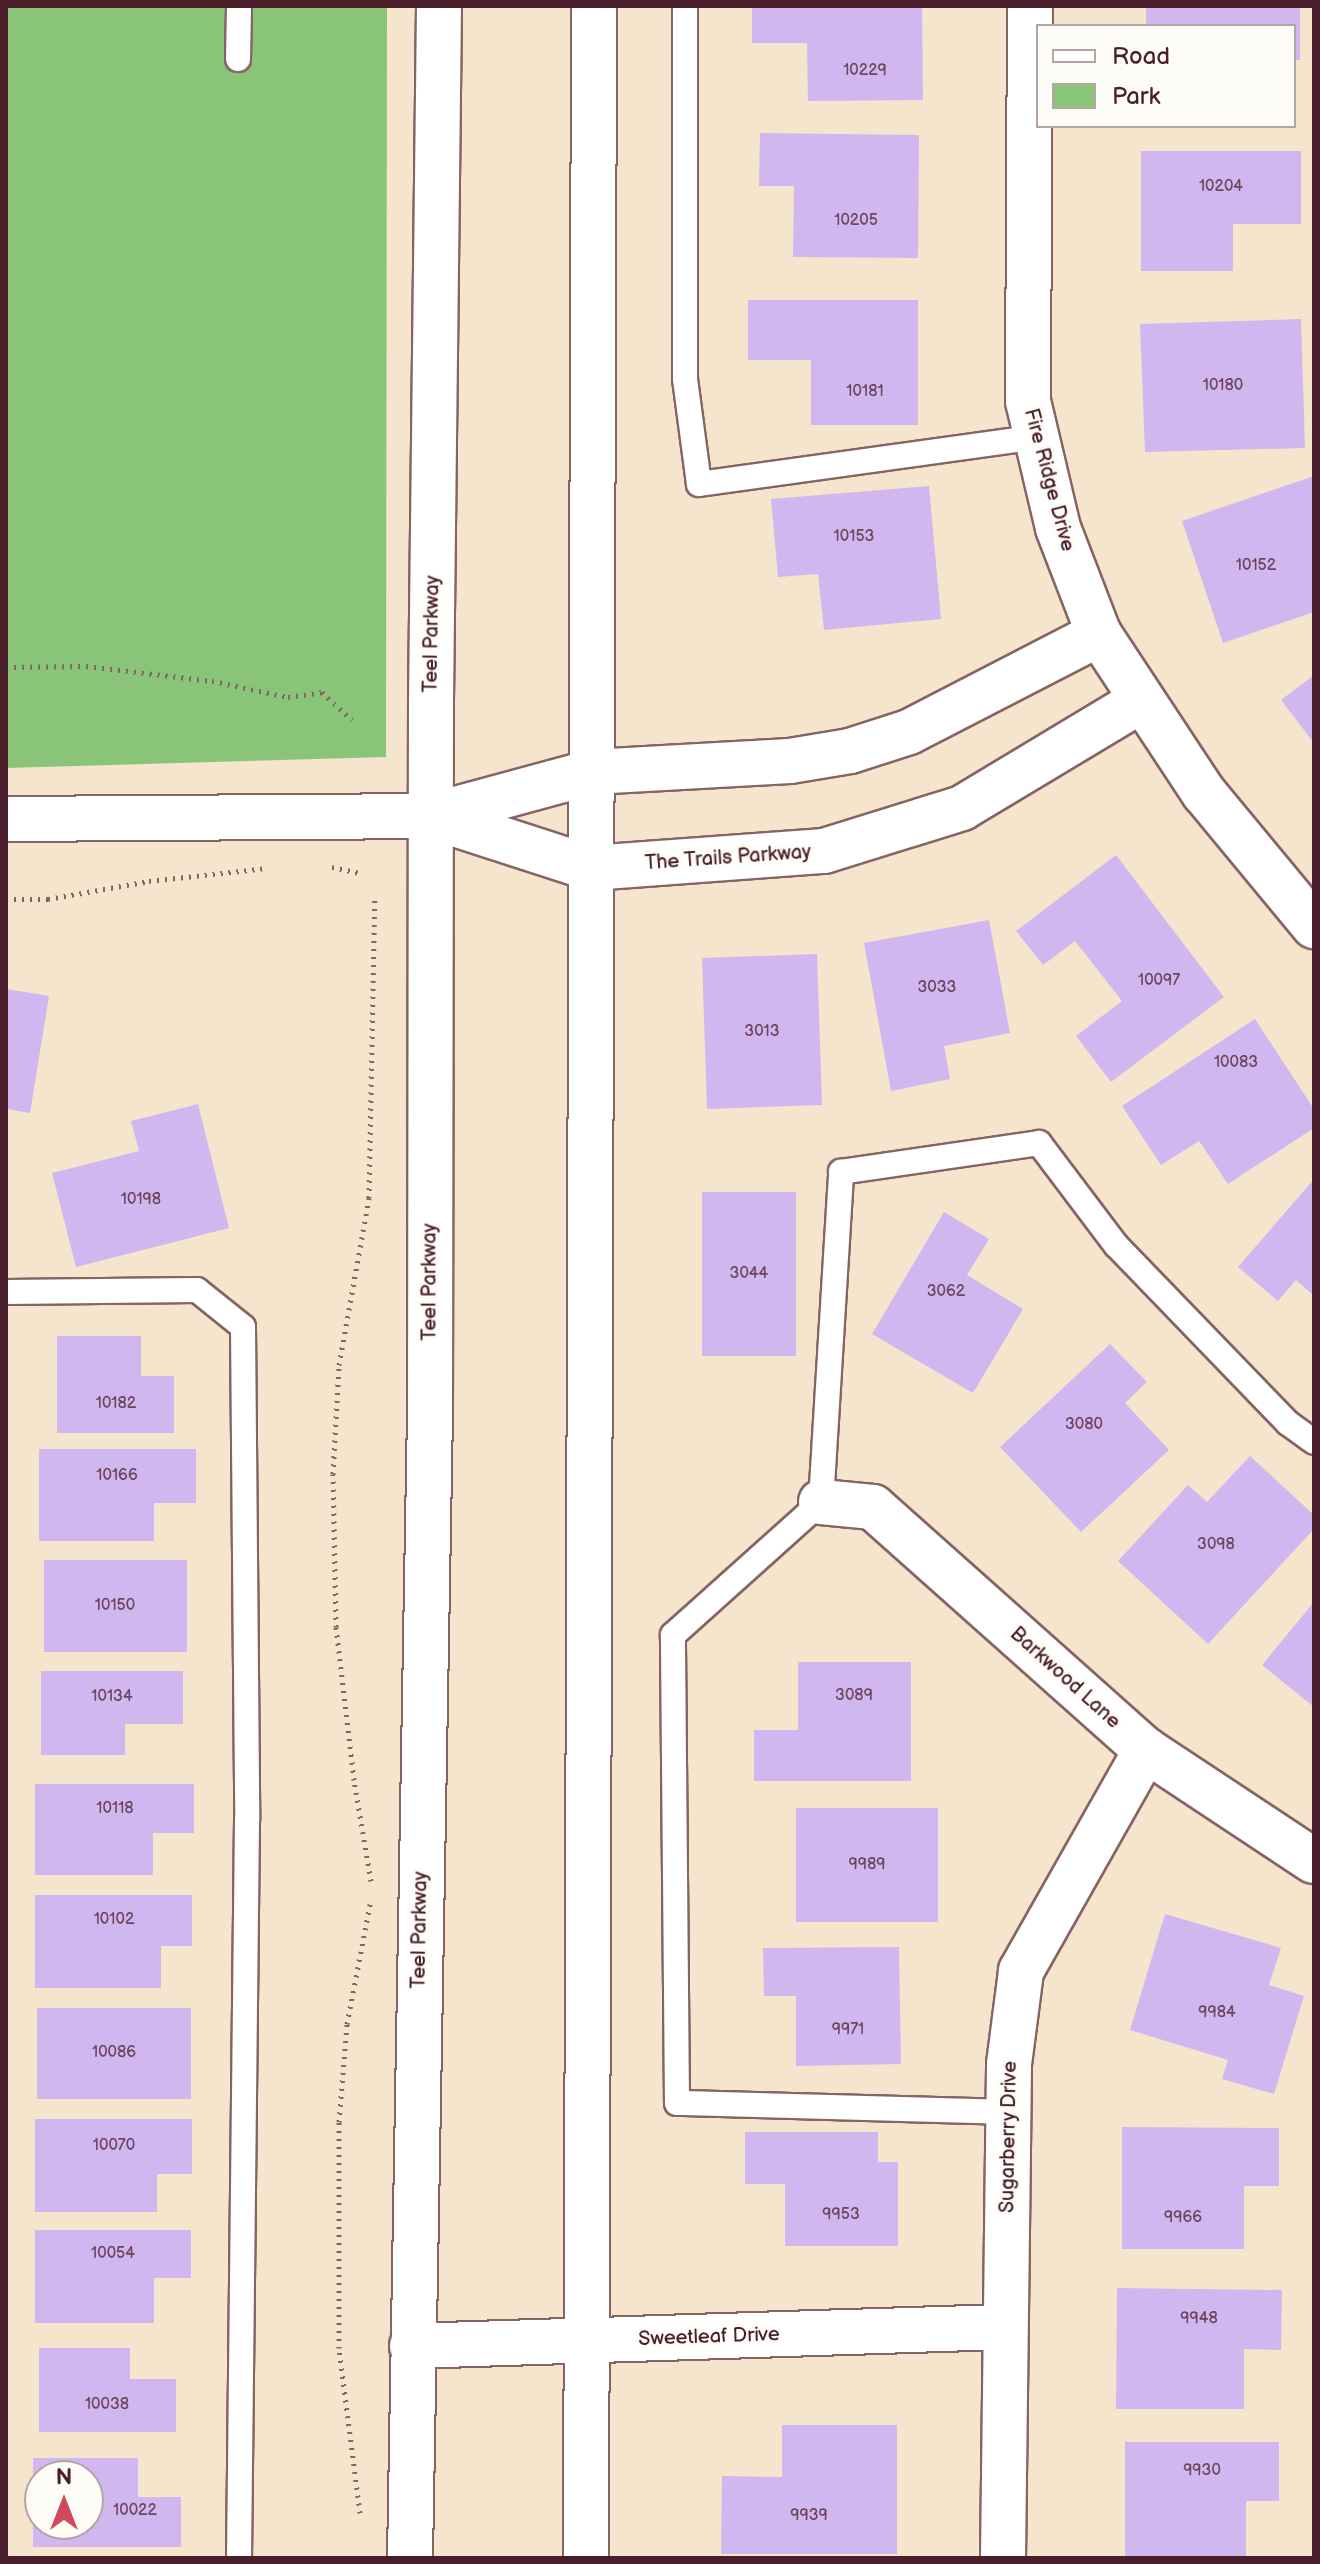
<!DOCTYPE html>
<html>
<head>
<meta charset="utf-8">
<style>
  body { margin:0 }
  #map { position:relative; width:1320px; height:2564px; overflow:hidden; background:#f5e5cd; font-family:"Balsamiq Sans",sans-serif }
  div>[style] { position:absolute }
  .green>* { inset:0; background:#8ac478 }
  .building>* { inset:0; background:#d1b7ef }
  .path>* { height:5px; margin-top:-2.5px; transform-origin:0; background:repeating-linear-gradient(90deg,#866464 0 2px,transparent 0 8px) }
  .roads { filter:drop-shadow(2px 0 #866464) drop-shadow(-2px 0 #866464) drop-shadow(0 2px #866464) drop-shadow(0 -2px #866464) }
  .service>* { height:24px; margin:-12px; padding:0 12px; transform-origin:12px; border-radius:12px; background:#fff }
  .minor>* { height:44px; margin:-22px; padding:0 22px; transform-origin:22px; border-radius:22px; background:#fff }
  .tertiary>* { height:44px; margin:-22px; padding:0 22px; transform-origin:22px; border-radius:22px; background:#fff }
  .secondary>* { height:44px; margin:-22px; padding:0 22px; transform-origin:22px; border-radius:22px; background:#fff }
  span { translate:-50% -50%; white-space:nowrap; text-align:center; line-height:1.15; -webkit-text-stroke:7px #fdfcf7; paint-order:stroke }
  .number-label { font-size:16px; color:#6c455c }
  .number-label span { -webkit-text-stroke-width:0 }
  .street-label { font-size:20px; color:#4a1f2b }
  .frame { position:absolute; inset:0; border:8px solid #4a1f2b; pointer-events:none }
  .legend { position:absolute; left:1036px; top:24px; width:260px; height:104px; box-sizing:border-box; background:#fdfcf7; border:2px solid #b5a4a5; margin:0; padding:10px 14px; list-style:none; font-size:24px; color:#4a1f2b }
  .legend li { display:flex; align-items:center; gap:16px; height:40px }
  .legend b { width:40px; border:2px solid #b5a4a5 }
  .north { position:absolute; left:24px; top:2460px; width:80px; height:80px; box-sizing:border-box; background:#fdfcf7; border:2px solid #b5a4a5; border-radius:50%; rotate:0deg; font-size:22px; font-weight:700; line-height:32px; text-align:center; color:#4a1f2b }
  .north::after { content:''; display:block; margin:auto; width:28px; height:36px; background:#d1495b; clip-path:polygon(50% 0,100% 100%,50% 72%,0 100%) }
</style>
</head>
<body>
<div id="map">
  <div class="green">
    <div style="clip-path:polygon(6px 6px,387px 6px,386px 757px,6px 768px)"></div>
  </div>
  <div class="building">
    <div style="clip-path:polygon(752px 6px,922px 6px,923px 100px,808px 101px,807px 43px,752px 43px)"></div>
    <div style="clip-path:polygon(1146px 6px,1300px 6px,1300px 60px,1294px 60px,1294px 26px,1146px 26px)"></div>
    <div style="clip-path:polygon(760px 133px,919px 135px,918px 258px,793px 257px,794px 186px,759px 186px)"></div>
    <div style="clip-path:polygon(1141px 151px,1301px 151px,1301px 224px,1233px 224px,1233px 271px,1141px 271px)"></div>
    <div style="clip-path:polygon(748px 300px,918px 300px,918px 425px,811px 425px,811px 360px,748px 360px)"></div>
    <div style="clip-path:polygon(1301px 319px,1305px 448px,1145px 452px,1140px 324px)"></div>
    <div style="clip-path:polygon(1314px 476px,1314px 612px,1223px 643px,1182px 521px)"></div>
    <div style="clip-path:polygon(929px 486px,941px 619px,824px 630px,818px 574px,778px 577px,771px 499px)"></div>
    <div style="clip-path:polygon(1314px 675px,1314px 743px,1281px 700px)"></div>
    <div style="clip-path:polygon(1116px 855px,1224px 997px,1111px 1082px,1076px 1036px,1122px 1001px,1075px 941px,1043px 965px,1016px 931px)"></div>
    <div style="clip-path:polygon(989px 920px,1010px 1033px,944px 1046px,950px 1079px,891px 1091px,864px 943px)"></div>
    <div style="clip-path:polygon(817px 954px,822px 1105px,707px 1109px,702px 958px)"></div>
    <div style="clip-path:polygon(6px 989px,49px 996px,30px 1113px,6px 1109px)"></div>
    <div style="clip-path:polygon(1255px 1019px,1314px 1109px,1314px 1128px,1228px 1184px,1199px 1141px,1161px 1165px,1122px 1106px)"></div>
    <div style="clip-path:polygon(198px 1104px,229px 1228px,76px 1267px,52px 1173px,139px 1151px,131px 1121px)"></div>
    <div style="clip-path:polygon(1314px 1179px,1314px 1296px,1296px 1280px,1278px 1301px,1238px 1267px)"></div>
    <div style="clip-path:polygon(702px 1192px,796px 1192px,796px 1356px,702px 1356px)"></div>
    <div style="clip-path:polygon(944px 1212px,989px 1239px,967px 1275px,1023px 1309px,973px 1393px,872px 1334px)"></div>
    <div style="clip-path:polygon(57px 1336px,141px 1336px,141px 1376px,174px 1376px,174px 1433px,57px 1433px)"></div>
    <div style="clip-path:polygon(1110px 1344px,1147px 1382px,1125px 1403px,1169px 1450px,1081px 1532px,1000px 1447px)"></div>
    <div style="clip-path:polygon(39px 1449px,196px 1449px,196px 1503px,154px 1503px,154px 1541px,39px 1541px)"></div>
    <div style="clip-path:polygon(1250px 1456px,1314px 1515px,1314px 1529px,1208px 1644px,1118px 1561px,1188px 1485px,1207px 1502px)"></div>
    <div style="clip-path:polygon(44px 1560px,187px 1560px,187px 1652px,44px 1652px)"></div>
    <div style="clip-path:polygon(1314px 1602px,1314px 1707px,1262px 1665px)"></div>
    <div style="clip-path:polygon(798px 1662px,911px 1662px,911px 1781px,754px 1781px,754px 1730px,798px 1730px)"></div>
    <div style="clip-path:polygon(41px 1671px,183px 1671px,183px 1724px,125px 1724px,125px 1755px,41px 1755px)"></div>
    <div style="clip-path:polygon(35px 1784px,194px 1784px,194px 1833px,153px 1833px,153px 1875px,35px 1875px)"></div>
    <div style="clip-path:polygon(796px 1808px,938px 1808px,938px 1922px,796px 1922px)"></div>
    <div style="clip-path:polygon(35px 1895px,192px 1895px,192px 1946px,161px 1946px,161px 1988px,35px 1988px)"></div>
    <div style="clip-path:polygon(1165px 1914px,1281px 1948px,1269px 1985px,1304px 1996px,1274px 2094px,1222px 2079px,1228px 2060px,1130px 2030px)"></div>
    <div style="clip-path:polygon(899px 1947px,901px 2064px,796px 2066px,796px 1996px,764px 1996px,763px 1948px)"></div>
    <div style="clip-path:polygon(37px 2008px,191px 2008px,191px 2099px,37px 2099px)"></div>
    <div style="clip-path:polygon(35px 2119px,192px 2119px,192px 2174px,157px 2174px,157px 2212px,35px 2212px)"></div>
    <div style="clip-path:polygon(1122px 2127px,1279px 2128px,1279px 2186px,1244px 2186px,1244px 2249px,1122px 2249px)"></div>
    <div style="clip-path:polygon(745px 2132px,878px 2132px,878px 2162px,898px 2162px,898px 2246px,785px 2246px,785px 2184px,745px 2184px)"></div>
    <div style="clip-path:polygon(35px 2230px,191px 2230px,191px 2278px,154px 2278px,154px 2323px,35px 2323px)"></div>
    <div style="clip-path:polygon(1117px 2288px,1282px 2290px,1281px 2350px,1244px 2349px,1244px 2409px,1116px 2409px)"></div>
    <div style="clip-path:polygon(39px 2348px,130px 2348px,130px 2379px,176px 2379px,176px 2432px,39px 2432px)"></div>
    <div style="clip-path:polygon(782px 2425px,897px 2425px,897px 2554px,721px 2554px,722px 2476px,782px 2477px)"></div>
    <div style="clip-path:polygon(1125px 2442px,1279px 2442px,1279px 2501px,1246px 2501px,1246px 2558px,1125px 2558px)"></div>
    <div style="clip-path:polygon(evenodd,33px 2458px,138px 2458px,138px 2497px,181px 2497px,181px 2547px,33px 2547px,33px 2458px,40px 2476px,88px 2476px,88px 2524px,40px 2524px,40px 2476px)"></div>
  </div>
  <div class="path">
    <div style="left:6px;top:667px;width:80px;rotate:-0.7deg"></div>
    <div style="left:86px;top:666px;width:127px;rotate:6.8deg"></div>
    <div style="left:212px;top:681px;width:78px;rotate:11.9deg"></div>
    <div style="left:288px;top:697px;width:34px;rotate:-8deg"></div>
    <div style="left:322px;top:692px;width:41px;rotate:43deg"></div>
    <div style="left:332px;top:867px;width:30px;rotate:12deg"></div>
    <div style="left:6px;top:899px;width:42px"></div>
    <div style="left:48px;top:899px;width:103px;rotate:-10.1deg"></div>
    <div style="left:149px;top:881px;width:119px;rotate:-6.3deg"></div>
    <div style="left:371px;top:1881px;width:102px;rotate:-99.6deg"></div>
    <div style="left:354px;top:1780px;width:154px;rotate:-96.7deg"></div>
    <div style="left:336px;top:1627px;width:153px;rotate:-91.1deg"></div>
    <div style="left:333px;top:1474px;width:109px;rotate:-86.8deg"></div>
    <div style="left:339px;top:1365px;width:170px;rotate:-79.8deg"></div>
    <div style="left:369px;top:1198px;width:299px;rotate:-88.9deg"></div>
    <div style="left:360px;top:2513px;width:166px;rotate:-97.3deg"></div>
    <div style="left:339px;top:2348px;width:226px;rotate:-90deg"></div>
    <div style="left:339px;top:2122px;width:98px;rotate:-85.3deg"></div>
    <div style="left:347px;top:2024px;width:127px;rotate:-79.1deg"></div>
  </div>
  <div class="roads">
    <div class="service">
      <div style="left:685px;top:6px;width:373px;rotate:90deg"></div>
      <div style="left:685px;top:379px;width:106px;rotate:82.4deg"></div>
      <div style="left:699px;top:484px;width:340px;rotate:-7.9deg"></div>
      <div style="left:238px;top:59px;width:53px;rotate:-88.9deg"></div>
      <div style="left:6px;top:1292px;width:191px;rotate:-0.6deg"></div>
      <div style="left:197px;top:1290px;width:59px;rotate:38.8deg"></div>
      <div style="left:243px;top:1327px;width:493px;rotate:89.5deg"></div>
      <div style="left:247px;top:1820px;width:738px;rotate:90.62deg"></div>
      <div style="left:1008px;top:2112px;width:331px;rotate:-178.4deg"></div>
      <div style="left:677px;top:2103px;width:468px;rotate:-90.5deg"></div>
      <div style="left:673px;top:1635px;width:199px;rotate:-41.9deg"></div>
      <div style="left:821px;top:1502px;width:331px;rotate:-86.5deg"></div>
      <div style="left:841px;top:1172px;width:200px;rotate:-8.3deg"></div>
      <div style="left:1039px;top:1143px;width:128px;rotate:53deg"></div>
      <div style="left:1116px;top:1245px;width:248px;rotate:46deg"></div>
      <div style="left:1288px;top:1423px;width:32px;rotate:36deg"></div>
    </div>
    <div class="minor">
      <div style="left:1030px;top:6px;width:395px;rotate:90.3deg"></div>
      <div style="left:1028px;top:401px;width:130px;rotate:76.7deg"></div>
      <div style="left:1058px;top:528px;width:114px;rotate:68.9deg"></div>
      <div style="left:1099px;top:634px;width:191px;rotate:56.6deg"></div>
      <div style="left:1204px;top:793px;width:173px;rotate:50.4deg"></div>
      <div style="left:430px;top:816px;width:169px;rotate:17.9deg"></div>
      <div style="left:591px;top:868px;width:234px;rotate:-4.2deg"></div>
      <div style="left:824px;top:851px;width:145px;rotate:-17.3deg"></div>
      <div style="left:962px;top:808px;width:210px;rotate:-31deg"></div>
      <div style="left:430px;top:816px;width:168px;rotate:-15.2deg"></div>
      <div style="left:592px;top:772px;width:198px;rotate:-3.2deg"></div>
      <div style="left:790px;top:761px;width:61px;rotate:-9.5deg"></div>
      <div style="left:850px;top:751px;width:62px;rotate:-17.9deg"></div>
      <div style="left:909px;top:732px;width:214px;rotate:-27.3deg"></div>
      <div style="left:821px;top:1502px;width:52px;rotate:5.5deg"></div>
      <div style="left:873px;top:1507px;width:365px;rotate:41.7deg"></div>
      <div style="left:1146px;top:1750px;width:201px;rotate:33.5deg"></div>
      <div style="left:412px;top:2346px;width:593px;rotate:-1.84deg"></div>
      <div style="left:1003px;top:2558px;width:494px;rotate:-89.3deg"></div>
      <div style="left:1009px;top:2064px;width:94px;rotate:-82.6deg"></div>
      <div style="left:1021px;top:1971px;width:254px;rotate:-60.5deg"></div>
    </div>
    <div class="tertiary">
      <div style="left:6px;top:819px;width:424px;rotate:-0.4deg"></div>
    </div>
    <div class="secondary">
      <div style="left:410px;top:2558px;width:1146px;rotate:-89deg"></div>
      <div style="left:430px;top:1412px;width:711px;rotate:-89.92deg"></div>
      <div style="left:431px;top:701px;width:695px;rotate:-89.34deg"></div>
      <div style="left:586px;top:2558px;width:2552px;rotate:-89.82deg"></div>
    </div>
  </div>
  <div class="number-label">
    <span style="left:865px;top:71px">10229</span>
    <span style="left:1221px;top:187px">10204</span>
    <span style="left:856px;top:221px">10205</span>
    <span style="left:1223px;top:386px">10180</span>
    <span style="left:865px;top:392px">10181</span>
    <span style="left:854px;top:537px">10153</span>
    <span style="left:1256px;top:566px">10152</span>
    <span style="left:1159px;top:981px">10097</span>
    <span style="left:937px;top:988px">3033</span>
    <span style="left:762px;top:1032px">3013</span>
    <span style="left:1236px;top:1063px">10083</span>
    <span style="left:141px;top:1200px">10198</span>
    <span style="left:749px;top:1274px">3044</span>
    <span style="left:946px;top:1292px">3062</span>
    <span style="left:116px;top:1404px">10182</span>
    <span style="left:1084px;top:1425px">3080</span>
    <span style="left:117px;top:1476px">10166</span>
    <span style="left:1216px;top:1545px">3098</span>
    <span style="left:115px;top:1606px">10150</span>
    <span style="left:854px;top:1696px">3089</span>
    <span style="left:112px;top:1697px">10134</span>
    <span style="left:115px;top:1809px">10118</span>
    <span style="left:867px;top:1865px">9989</span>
    <span style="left:114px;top:1920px">10102</span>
    <span style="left:1217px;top:2013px">9984</span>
    <span style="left:848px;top:2030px">9971</span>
    <span style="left:114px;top:2053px">10086</span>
    <span style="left:114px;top:2146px">10070</span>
    <span style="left:841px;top:2215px">9953</span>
    <span style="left:1183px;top:2218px">9966</span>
    <span style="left:113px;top:2254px">10054</span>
    <span style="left:1199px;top:2319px">9948</span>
    <span style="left:107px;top:2405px">10038</span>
    <span style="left:1202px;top:2471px">9930</span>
    <span style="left:135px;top:2511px">10022</span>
    <span style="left:809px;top:2516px">9939</span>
  </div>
  <div class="street-label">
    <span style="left:1049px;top:480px;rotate:75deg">Fire Ridge Drive</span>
    <span style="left:432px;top:634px;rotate:-89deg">Teel Parkway</span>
    <span style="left:728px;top:858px;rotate:-4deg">The Trails Parkway</span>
    <span style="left:430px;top:1282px;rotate:-90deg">Teel Parkway</span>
    <span style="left:1065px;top:1678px;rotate:42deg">Barkwood Lane</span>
    <span style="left:420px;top:1930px;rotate:-89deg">Teel Parkway</span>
    <span style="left:1009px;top:2137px;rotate:-89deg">Sugarberry Drive</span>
    <span style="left:709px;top:2337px;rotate:-2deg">Sweetleaf Drive</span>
  </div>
  <div class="frame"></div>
  <ul class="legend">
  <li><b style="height:10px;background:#fff"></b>Road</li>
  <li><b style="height:22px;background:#8ac478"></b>Park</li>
  </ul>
  <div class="north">N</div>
</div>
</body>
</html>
